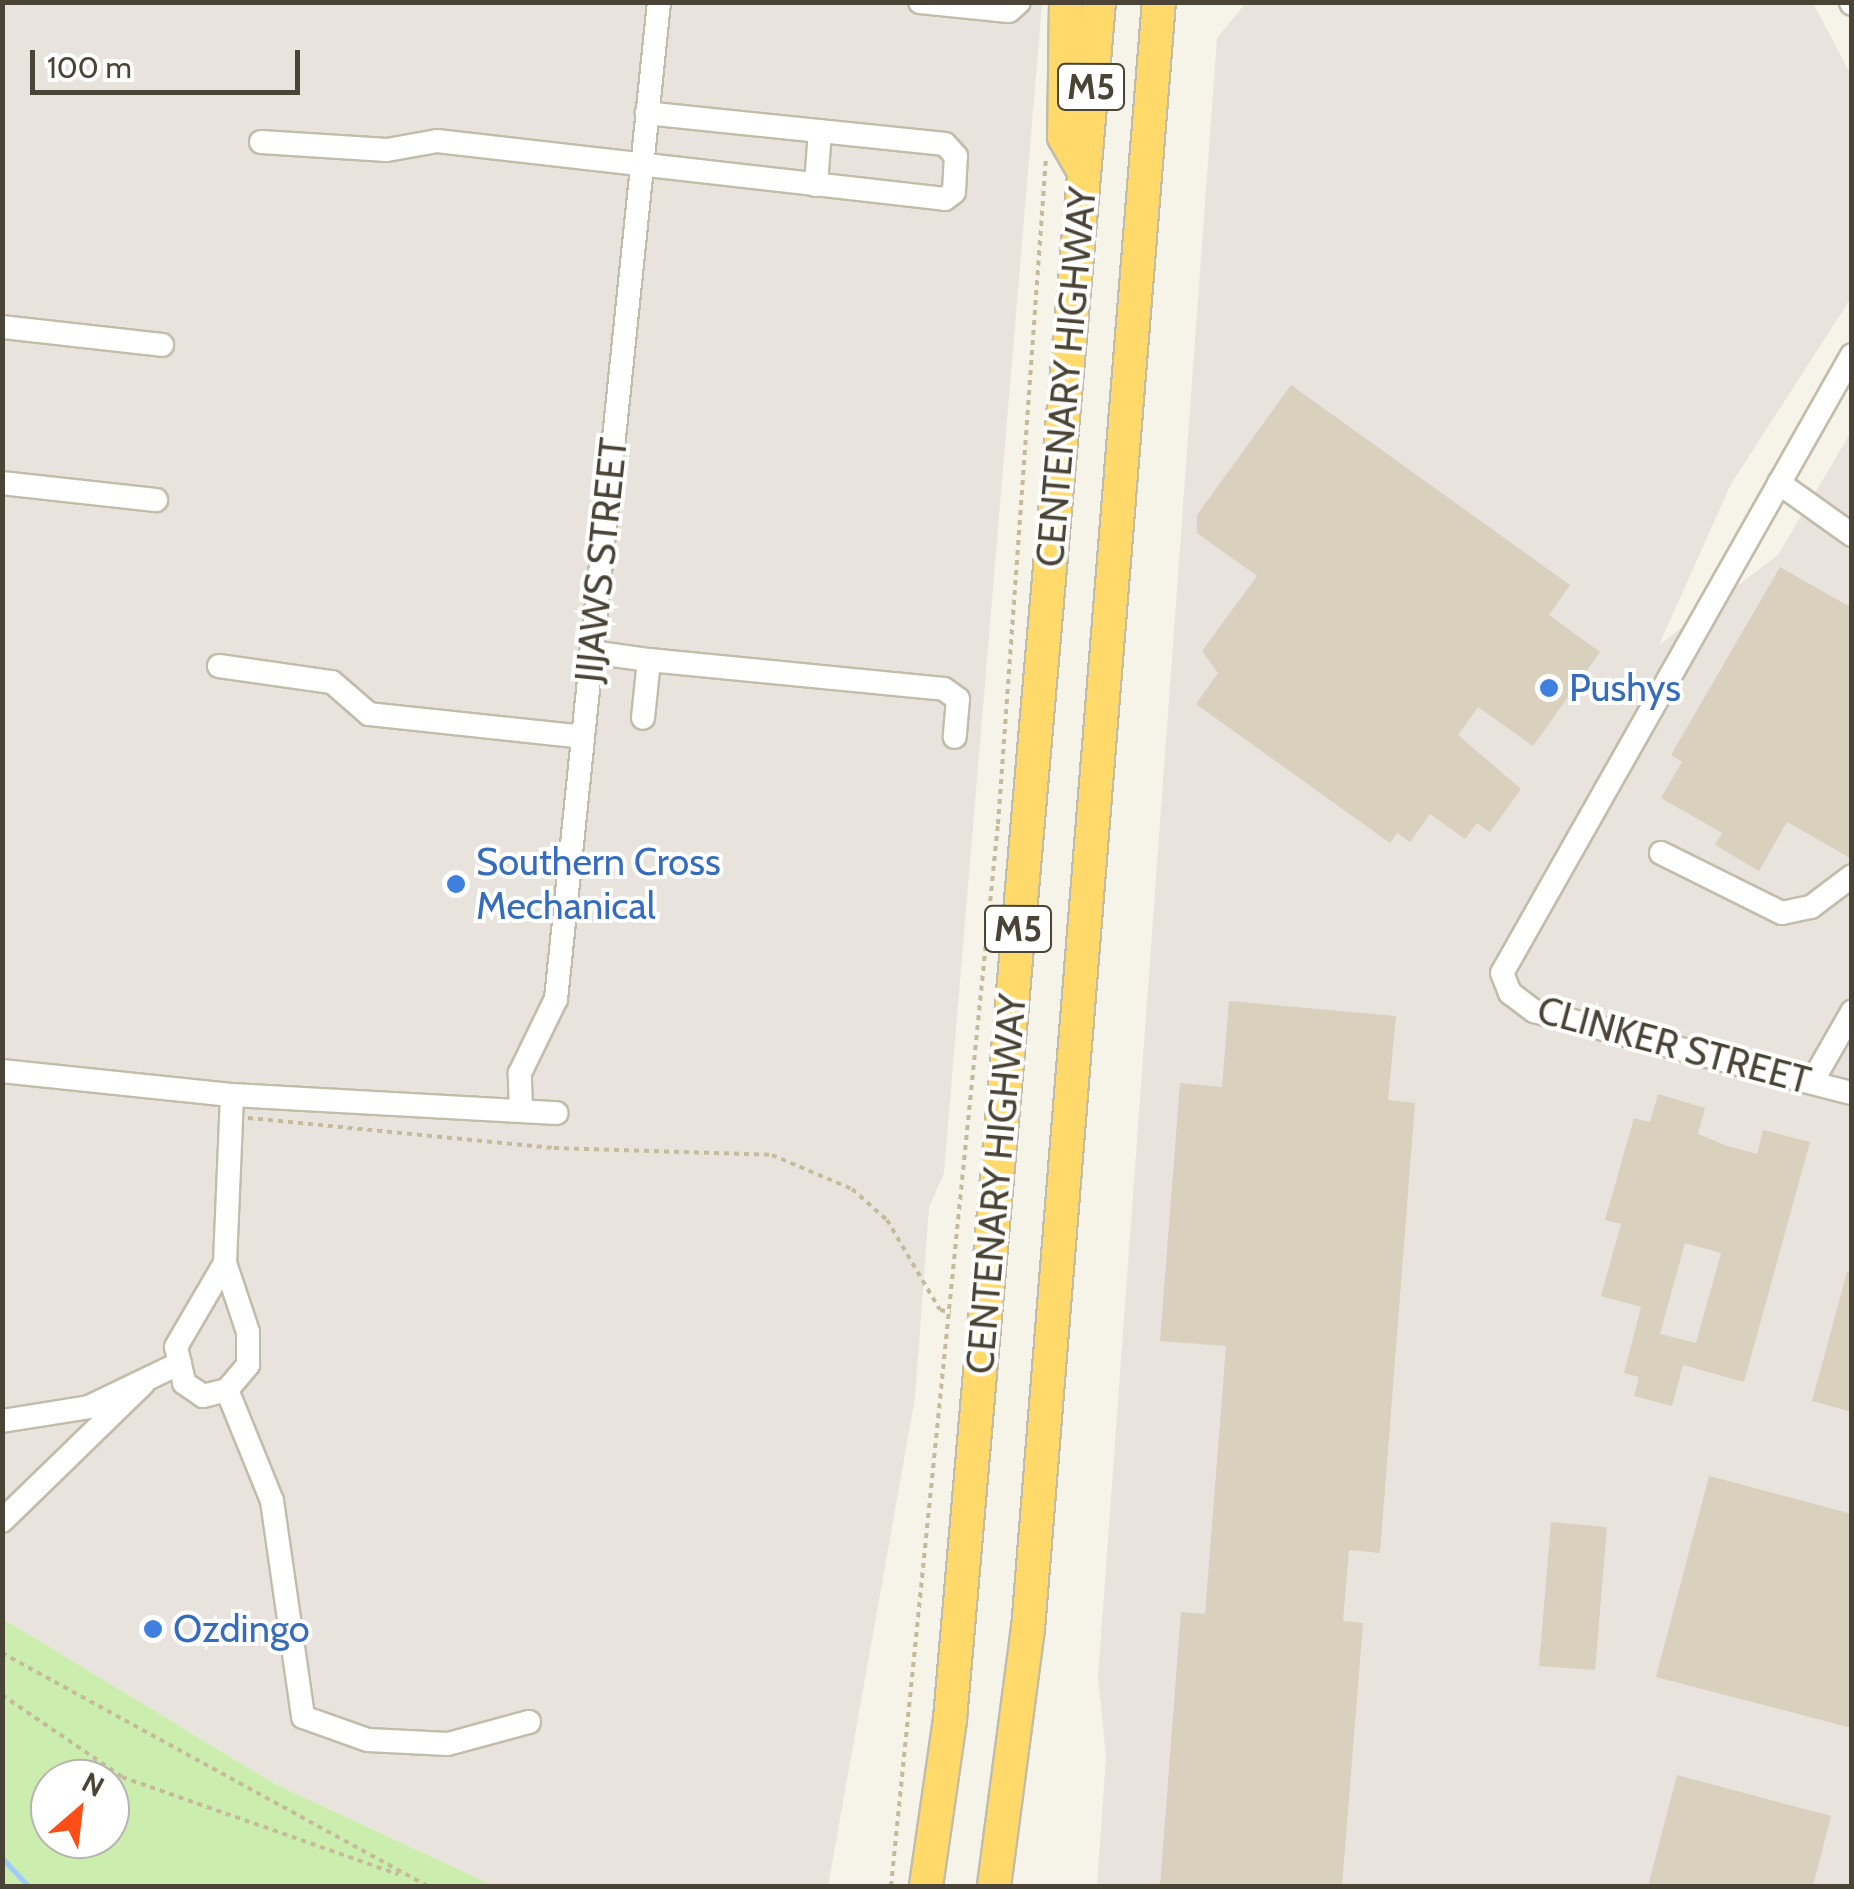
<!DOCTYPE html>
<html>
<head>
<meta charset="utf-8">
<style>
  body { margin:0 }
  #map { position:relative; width:1854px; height:1889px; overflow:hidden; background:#f6f3e9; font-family:Cabin,sans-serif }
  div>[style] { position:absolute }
  .industrial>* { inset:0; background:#e8e4dd }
  .green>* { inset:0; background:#cbedae }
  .stream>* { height:5px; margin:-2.5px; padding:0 2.5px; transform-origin:2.5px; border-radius:2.5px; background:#a0ccf7 }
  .building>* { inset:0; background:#d9d0bd }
  .path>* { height:4px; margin-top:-2px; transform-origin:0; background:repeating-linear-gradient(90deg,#c5ba9a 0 5px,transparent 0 10px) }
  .roads { filter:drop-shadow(2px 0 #c2bcaa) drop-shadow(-2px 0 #c2bcaa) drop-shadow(0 2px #c2bcaa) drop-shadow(0 -2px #c2bcaa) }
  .minor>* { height:22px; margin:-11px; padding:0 11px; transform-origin:11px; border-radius:11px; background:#fff }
  .highway>* { height:32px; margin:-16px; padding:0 16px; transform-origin:16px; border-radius:16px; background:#ffda6a }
  .dots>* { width:28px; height:28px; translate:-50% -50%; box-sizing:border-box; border:5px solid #fff; border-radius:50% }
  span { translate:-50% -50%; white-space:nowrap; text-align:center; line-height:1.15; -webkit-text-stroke:8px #fff; paint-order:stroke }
  .shield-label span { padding:2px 8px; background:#fff; border:2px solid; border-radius:8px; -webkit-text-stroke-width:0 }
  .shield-label { font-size:35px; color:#4a4436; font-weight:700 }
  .street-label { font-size:38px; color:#4a4436 }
  .shop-label { font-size:38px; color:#366cbe }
  .left { translate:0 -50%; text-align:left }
  .frame { position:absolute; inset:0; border:5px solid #4a4436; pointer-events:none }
  .north { position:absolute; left:30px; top:1759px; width:100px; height:100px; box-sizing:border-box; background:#fff; border:2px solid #b7b4af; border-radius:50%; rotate:28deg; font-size:28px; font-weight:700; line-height:40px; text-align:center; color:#4a4436 }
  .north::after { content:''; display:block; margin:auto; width:35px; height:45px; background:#ff4d16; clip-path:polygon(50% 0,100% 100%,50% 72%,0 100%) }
  .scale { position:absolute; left:30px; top:50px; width:270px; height:45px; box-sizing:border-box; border:5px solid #4a4436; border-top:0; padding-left:12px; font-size:30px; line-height:35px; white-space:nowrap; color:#4a4436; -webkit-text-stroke:8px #fff; paint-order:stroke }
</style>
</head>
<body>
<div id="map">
  <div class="industrial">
    <div style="clip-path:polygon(2px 3px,1042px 3px,944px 1173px,929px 1207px,915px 1398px,828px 1886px,494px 1886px,275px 1784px,3px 1619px)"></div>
    <div style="clip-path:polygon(1246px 3px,1813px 3px,1851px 75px,1851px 298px,1731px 484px,1659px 645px,1778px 555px,1851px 432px,1851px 1886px,1097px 1886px,1106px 1757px,1098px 1677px,1217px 38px)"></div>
  </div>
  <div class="green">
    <div style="clip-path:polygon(evenodd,3px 1619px,275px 1784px,494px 1886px,3px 1886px,3px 1619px,50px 1779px,110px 1779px,110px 1839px,50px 1839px,50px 1779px)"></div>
  </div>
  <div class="stream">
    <div style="left:2px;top:1858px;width:38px;rotate:47deg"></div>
  </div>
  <div class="building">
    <div style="clip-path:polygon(1291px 385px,1570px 585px,1549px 615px,1600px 652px,1533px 746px,1478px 707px,1458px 735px,1521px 789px,1490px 832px,1477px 823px,1465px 839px,1430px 814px,1410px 842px,1397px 833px,1390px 843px,1196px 704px,1218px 673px,1202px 651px,1257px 576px,1197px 533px,1197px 515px)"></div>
    <div style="clip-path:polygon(1780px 567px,1852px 608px,1852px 859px,1787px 822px,1759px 871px,1715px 845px,1722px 833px,1661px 798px,1682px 762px,1671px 755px)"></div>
    <div style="clip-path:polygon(1229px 1001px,1396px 1016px,1388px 1100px,1415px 1103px,1380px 1553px,1349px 1550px,1343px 1621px,1363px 1623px,1342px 1886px,1160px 1886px,1181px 1612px,1205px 1614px,1226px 1346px,1160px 1341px,1180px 1083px,1222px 1087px)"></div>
    <div style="clip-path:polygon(evenodd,1658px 1094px,1705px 1108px,1698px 1134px,1727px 1146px,1757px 1154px,1763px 1130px,1810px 1142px,1744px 1382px,1683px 1365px,1672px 1406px,1634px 1396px,1639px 1377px,1624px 1373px,1641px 1307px,1601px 1296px,1621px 1224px,1605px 1220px,1634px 1118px,1650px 1122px,1658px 1094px,1685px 1243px,1721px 1253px,1696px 1343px,1660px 1334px,1685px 1243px)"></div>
    <div style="clip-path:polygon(1847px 1272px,1852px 1273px,1852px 1412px,1812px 1401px)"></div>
    <div style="clip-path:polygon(1709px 1476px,1852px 1514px,1852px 1728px,1656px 1677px)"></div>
    <div style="clip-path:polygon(1551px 1522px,1607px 1527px,1595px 1670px,1539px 1666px)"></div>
    <div style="clip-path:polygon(1677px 1775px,1831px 1816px,1813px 1886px,1648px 1886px)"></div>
  </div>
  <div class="path">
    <div style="left:248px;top:1118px;width:307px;rotate:5.6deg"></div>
    <div style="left:554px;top:1148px;width:218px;rotate:1.8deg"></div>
    <div style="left:772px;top:1155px;width:87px;rotate:23deg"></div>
    <div style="left:852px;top:1189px;width:47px;rotate:41.5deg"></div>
    <div style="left:887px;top:1220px;width:104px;rotate:59.5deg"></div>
    <div style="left:940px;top:1310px;width:11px;rotate:10deg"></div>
    <div style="left:2px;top:1653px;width:486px;rotate:28.7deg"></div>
    <div style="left:2px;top:1695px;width:145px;rotate:34.3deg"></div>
    <div style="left:122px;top:1777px;width:293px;rotate:19.4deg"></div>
    <div style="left:891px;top:1886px;width:1067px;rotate:-84.25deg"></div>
    <div style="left:998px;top:824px;width:669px;rotate:-85.88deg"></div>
  </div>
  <div class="roads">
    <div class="minor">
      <div style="left:920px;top:2px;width:89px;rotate:5.8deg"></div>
      <div style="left:1009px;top:11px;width:13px;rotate:-42deg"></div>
      <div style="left:1851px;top:2px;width:2px;rotate:63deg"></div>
      <div style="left:261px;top:142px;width:126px;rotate:3.6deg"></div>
      <div style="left:387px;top:150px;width:51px;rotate:-10.2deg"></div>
      <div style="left:437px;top:141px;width:511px;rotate:6.51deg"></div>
      <div style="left:945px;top:199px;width:11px;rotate:-38deg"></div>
      <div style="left:954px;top:192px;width:36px;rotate:-87deg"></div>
      <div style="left:956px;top:156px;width:16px;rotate:-133deg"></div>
      <div style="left:945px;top:144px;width:300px;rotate:-174.1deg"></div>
      <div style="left:816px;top:185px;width:54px;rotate:-85.8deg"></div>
      <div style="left:2px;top:327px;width:161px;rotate:6.4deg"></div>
      <div style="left:1852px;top:355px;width:710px;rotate:119.52deg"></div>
      <div style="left:1502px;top:973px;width:22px;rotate:68deg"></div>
      <div style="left:1510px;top:993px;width:30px;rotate:37deg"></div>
      <div style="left:1534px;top:1011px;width:328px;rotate:14.5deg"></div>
      <div style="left:2px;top:483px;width:155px;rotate:6.3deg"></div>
      <div style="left:1779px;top:483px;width:90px;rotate:35.5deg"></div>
      <div style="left:591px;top:652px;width:59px;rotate:7.9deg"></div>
      <div style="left:649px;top:660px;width:58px;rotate:95.9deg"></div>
      <div style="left:649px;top:660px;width:296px;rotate:5.6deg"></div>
      <div style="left:944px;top:689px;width:17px;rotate:36deg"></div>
      <div style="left:958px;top:699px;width:38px;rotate:95deg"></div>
      <div style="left:219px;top:666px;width:114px;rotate:8.1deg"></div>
      <div style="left:332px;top:682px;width:49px;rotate:40.9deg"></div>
      <div style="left:369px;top:714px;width:215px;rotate:6.1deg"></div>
      <div style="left:1661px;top:853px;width:135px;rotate:26.4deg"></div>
      <div style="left:1782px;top:913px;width:30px;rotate:-12deg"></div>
      <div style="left:1811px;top:907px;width:51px;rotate:-37.1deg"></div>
      <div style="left:2px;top:1071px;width:231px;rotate:6deg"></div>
      <div style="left:232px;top:1095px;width:325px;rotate:3.2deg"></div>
      <div style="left:1812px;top:1082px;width:81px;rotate:-60.3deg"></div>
      <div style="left:521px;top:1110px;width:37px;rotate:-92deg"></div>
      <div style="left:520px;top:1073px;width:82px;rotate:-64.1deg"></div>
      <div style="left:556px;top:999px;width:1002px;rotate:-84.1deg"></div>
      <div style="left:225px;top:1263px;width:97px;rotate:120.3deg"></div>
      <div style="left:176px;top:1347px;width:37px;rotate:77deg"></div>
      <div style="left:184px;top:1383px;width:23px;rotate:34deg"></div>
      <div style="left:203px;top:1396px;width:25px;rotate:-14deg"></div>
      <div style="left:227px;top:1390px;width:33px;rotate:-50deg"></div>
      <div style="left:248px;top:1365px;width:33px;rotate:-90deg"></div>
      <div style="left:248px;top:1332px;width:73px;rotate:-108.4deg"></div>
      <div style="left:225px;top:1263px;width:168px;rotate:-87.6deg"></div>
      <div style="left:227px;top:1390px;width:120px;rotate:67.9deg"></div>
      <div style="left:272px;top:1501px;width:218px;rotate:81.8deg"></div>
      <div style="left:303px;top:1717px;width:69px;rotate:19.5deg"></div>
      <div style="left:368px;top:1740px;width:80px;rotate:2.9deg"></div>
      <div style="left:448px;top:1744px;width:84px;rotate:-15.2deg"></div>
      <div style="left:2px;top:1421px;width:88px;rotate:-9.1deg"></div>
      <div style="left:89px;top:1407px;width:101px;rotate:-25.8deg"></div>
      <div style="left:2px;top:1521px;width:197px;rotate:-44.2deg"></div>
    </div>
    <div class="highway">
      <div style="left:1066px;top:2px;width:135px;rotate:90.8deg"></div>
      <div style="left:1064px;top:137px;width:39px;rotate:60deg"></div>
      <div style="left:926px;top:1886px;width:169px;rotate:-81.8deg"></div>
      <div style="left:950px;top:1719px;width:1723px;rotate:-85.04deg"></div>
      <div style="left:994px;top:1886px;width:259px;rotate:-82.5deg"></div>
      <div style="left:1028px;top:1629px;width:1632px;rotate:-85.4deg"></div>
    </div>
  </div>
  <div class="dots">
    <div style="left:1549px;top:688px;background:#3f7fe0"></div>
    <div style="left:456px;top:884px;background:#3f7fe0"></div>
    <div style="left:153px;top:1629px;background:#3f7fe0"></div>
  </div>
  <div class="shield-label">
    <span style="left:1091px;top:87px">M5</span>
    <span style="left:1018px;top:929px">M5</span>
  </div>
  <div class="street-label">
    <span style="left:1066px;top:377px;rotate:-85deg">CENTENARY HIGHWAY</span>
    <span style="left:601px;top:560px;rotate:-84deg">JIJAWS STREET</span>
    <span style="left:1674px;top:1045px;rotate:15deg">CLINKER STREET</span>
    <span style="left:996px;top:1184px;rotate:-85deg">CENTENARY HIGHWAY</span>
  </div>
  <div class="shop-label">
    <span class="left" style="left:1569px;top:688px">Pushys</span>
    <span class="left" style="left:476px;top:884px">Southern Cross<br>Mechanical</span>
    <span class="left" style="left:173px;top:1629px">Ozdingo</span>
  </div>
  <div class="frame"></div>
  <div class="north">N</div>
  <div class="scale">100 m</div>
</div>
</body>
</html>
